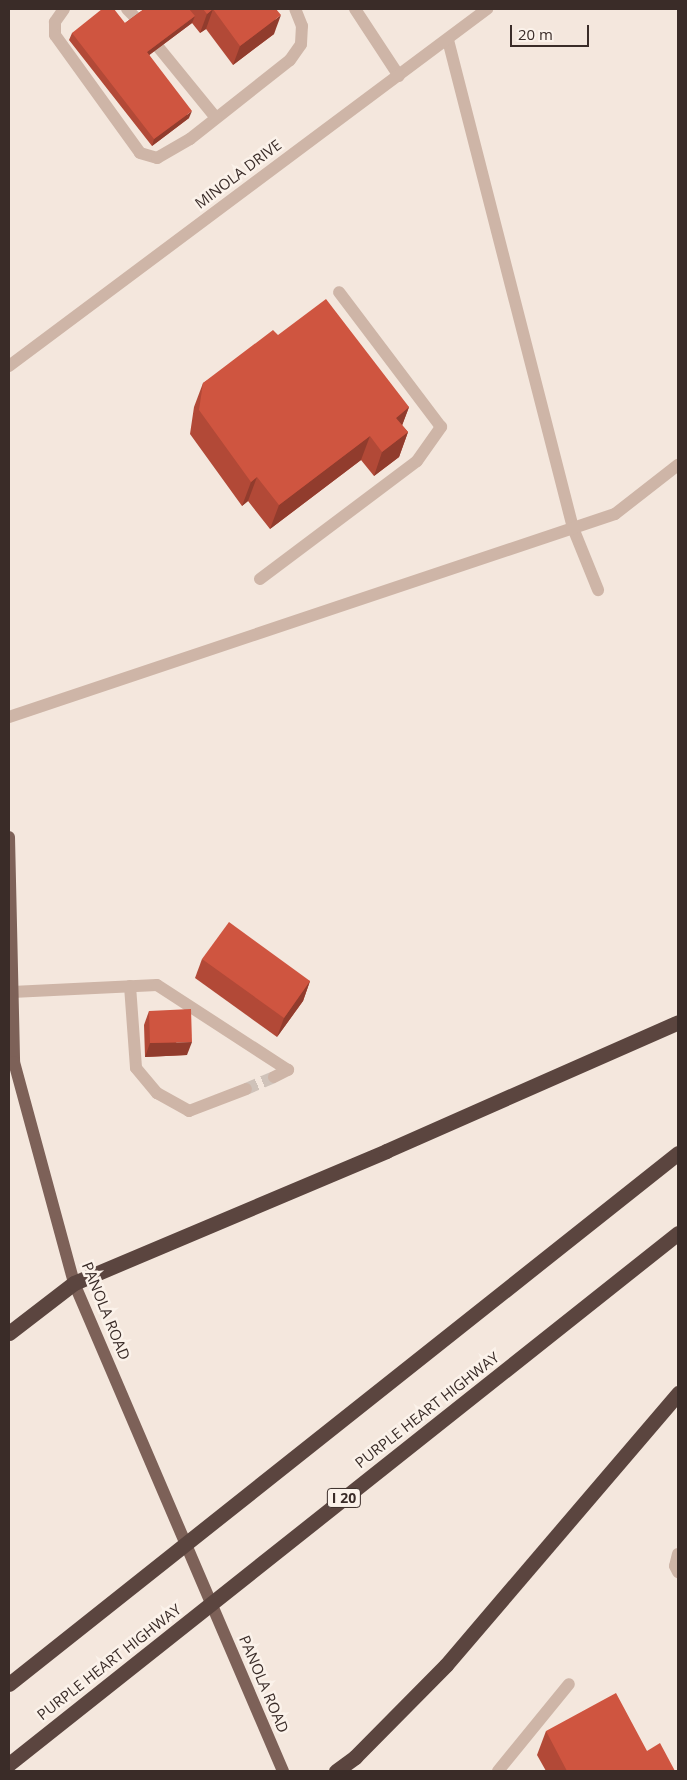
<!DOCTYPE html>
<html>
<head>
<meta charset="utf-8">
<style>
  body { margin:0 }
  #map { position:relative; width:687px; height:1780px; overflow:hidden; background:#f4e7dd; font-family:"Open Sans",sans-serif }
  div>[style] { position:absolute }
  .minor-tunnel>* { height:12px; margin-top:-6px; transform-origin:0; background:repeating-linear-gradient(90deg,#cfc2b9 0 12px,transparent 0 18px) }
  .minor>* { height:12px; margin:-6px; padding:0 6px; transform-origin:6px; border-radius:6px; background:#ceb5a7 }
  .major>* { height:12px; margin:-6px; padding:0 6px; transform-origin:6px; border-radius:6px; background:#7d6158 }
  .highway>* { height:15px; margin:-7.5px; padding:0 7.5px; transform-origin:7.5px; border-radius:7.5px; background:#5b453f }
  .wall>* { inset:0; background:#b24937 }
  .shaded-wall>* { inset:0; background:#913c2d }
  .building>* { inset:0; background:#cf5540 }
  span { translate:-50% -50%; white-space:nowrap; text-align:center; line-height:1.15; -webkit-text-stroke:5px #fbf2ea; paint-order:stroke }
  .shield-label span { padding:1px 4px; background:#fbf2ea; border:1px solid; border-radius:4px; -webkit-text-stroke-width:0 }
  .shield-label { font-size:14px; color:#3a2c28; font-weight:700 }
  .street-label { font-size:15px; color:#3a2c28 }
  .frame { position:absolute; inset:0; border:10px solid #3a2c28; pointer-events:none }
  .scale { position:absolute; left:510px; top:25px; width:79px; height:22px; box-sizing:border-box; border:2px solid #3a2c28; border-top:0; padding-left:6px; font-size:15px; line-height:18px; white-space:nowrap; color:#3a2c28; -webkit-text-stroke:4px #fbf2ea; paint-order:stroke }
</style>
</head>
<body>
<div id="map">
  <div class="minor-tunnel">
    <div style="left:246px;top:1089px;width:30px;rotate:-23deg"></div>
  </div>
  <div class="minor">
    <div style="left:64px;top:9px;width:16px;rotate:125deg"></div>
    <div style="left:55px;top:22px;width:13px;rotate:90deg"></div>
    <div style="left:55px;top:35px;width:145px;rotate:54.2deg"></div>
    <div style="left:140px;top:153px;width:18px;rotate:16deg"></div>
    <div style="left:157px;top:158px;width:38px;rotate:-30deg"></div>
    <div style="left:190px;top:139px;width:127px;rotate:-38.3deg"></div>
    <div style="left:290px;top:60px;width:19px;rotate:-55deg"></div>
    <div style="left:301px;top:44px;width:18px;rotate:-87deg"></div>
    <div style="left:302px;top:26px;width:18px;rotate:-112deg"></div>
    <div style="left:127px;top:9px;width:14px;rotate:45deg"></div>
    <div style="left:355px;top:9px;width:80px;rotate:56.7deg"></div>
    <div style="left:448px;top:40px;width:504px;rotate:75.63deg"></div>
    <div style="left:573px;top:528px;width:67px;rotate:68deg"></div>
    <div style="left:159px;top:48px;width:90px;rotate:50.8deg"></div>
    <div style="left:9px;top:366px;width:597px;rotate:-36.75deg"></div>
    <div style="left:260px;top:579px;width:196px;rotate:-36.9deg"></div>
    <div style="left:417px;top:461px;width:42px;rotate:-54.8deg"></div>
    <div style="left:441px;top:427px;width:169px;rotate:-127.1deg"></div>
    <div style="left:9px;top:717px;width:639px;rotate:-18.52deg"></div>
    <div style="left:615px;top:514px;width:80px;rotate:-37.9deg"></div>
    <div style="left:130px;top:986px;width:82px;rotate:85.8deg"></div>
    <div style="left:136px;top:1068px;width:33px;rotate:50deg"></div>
    <div style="left:157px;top:1093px;width:37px;rotate:29deg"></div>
    <div style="left:189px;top:1111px;width:61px;rotate:-21.1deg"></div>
    <div style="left:12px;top:992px;width:145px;rotate:-2.8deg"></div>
    <div style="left:157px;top:985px;width:156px;rotate:33deg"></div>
    <div style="left:274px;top:1077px;width:16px;rotate:-27deg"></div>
    <div style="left:678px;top:1554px;width:12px;rotate:104deg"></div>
    <div style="left:675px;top:1566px;width:7px;rotate:63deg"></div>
    <div style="left:498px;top:1771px;width:112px;rotate:-50.8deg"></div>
  </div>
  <div class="major">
    <div style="left:9px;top:837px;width:225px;rotate:88.7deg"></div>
    <div style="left:14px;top:1062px;width:229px;rotate:74.8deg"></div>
    <div style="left:74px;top:1283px;width:531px;rotate:66.82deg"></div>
  </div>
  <div class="highway">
    <div style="left:9px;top:1333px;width:82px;rotate:-37.6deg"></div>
    <div style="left:74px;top:1283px;width:339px;rotate:-22.9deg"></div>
    <div style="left:386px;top:1151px;width:319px;rotate:-23.8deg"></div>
    <div style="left:9px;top:1684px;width:854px;rotate:-38.44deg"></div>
    <div style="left:9px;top:1764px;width:854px;rotate:-38.44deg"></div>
    <div style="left:336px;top:1771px;width:24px;rotate:-36deg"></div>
    <div style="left:355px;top:1757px;width:129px;rotate:-45.3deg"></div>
    <div style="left:446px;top:1665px;width:358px;rotate:-49.5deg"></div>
  </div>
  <div class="wall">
    <div style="clip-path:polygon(144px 9px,276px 9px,274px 34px,233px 65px,206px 29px,200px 33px,192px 23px,149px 55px,189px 118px,152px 146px,69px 40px,72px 33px,125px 23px)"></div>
    <div style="clip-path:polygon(278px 335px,409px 407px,402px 425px,408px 432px,399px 457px,374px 476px,361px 460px,270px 529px,248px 501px,242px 506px,190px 434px,194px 407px,203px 383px)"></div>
    <div style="clip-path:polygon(202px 959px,310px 981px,303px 1001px,277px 1037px,195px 978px)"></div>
    <div style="clip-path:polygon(149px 1011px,187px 1055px,145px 1057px,144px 1025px)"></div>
    <div style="clip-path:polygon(546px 1731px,647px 1751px,675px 1771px,546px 1771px,537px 1755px)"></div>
  </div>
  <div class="shaded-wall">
    <div style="clip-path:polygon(213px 9px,206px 29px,200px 33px,207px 14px)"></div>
    <div style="clip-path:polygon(281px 15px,274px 34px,233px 65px,240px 46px)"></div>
    <div style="clip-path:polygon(195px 16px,192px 23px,144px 59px,147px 52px)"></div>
    <div style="clip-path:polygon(192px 111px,189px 118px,152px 146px,154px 139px)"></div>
    <div style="clip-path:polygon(409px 407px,400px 431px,396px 418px)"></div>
    <div style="clip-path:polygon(408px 432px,399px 457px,374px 476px,382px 452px)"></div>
    <div style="clip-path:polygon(370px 436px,361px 460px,270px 529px,279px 505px)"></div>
    <div style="clip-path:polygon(257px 477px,248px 501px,242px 506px,251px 482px)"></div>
    <div style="clip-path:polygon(310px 981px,303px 1001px,277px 1037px,284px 1018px)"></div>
    <div style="clip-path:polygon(192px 1042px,187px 1055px,145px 1057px,150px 1043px)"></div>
  </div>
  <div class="building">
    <div style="clip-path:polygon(102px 9px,114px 9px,125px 23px,144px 9px,189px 9px,195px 16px,147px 52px,192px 111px,154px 139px,72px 33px)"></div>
    <div style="clip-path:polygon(203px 9px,276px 9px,281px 15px,240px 46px,213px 9px,207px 14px)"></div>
    <div style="clip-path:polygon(326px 299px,409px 407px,396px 418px,408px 432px,382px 452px,370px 436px,279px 505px,257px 477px,251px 482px,199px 410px,203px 383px,273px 330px,278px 335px)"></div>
    <div style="clip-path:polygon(229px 922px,310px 981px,284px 1018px,202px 959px)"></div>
    <div style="clip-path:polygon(191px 1009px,192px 1042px,150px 1043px,149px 1011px)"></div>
    <div style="clip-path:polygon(616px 1693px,647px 1751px,660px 1743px,675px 1771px,567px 1771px,546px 1731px)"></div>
  </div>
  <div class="shield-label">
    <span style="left:344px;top:1498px">I 20</span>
  </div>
  <div class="street-label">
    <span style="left:238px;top:174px;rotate:-37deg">MINOLA DRIVE</span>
    <span style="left:106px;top:1311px;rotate:68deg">PANOLA ROAD</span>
    <span style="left:427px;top:1410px;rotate:-38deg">PURPLE HEART HIGHWAY</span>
    <span style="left:109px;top:1662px;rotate:-38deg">PURPLE HEART HIGHWAY</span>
    <span style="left:264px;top:1684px;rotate:67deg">PANOLA ROAD</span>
  </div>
  <div class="frame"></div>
  <div class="scale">20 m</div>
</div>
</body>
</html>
